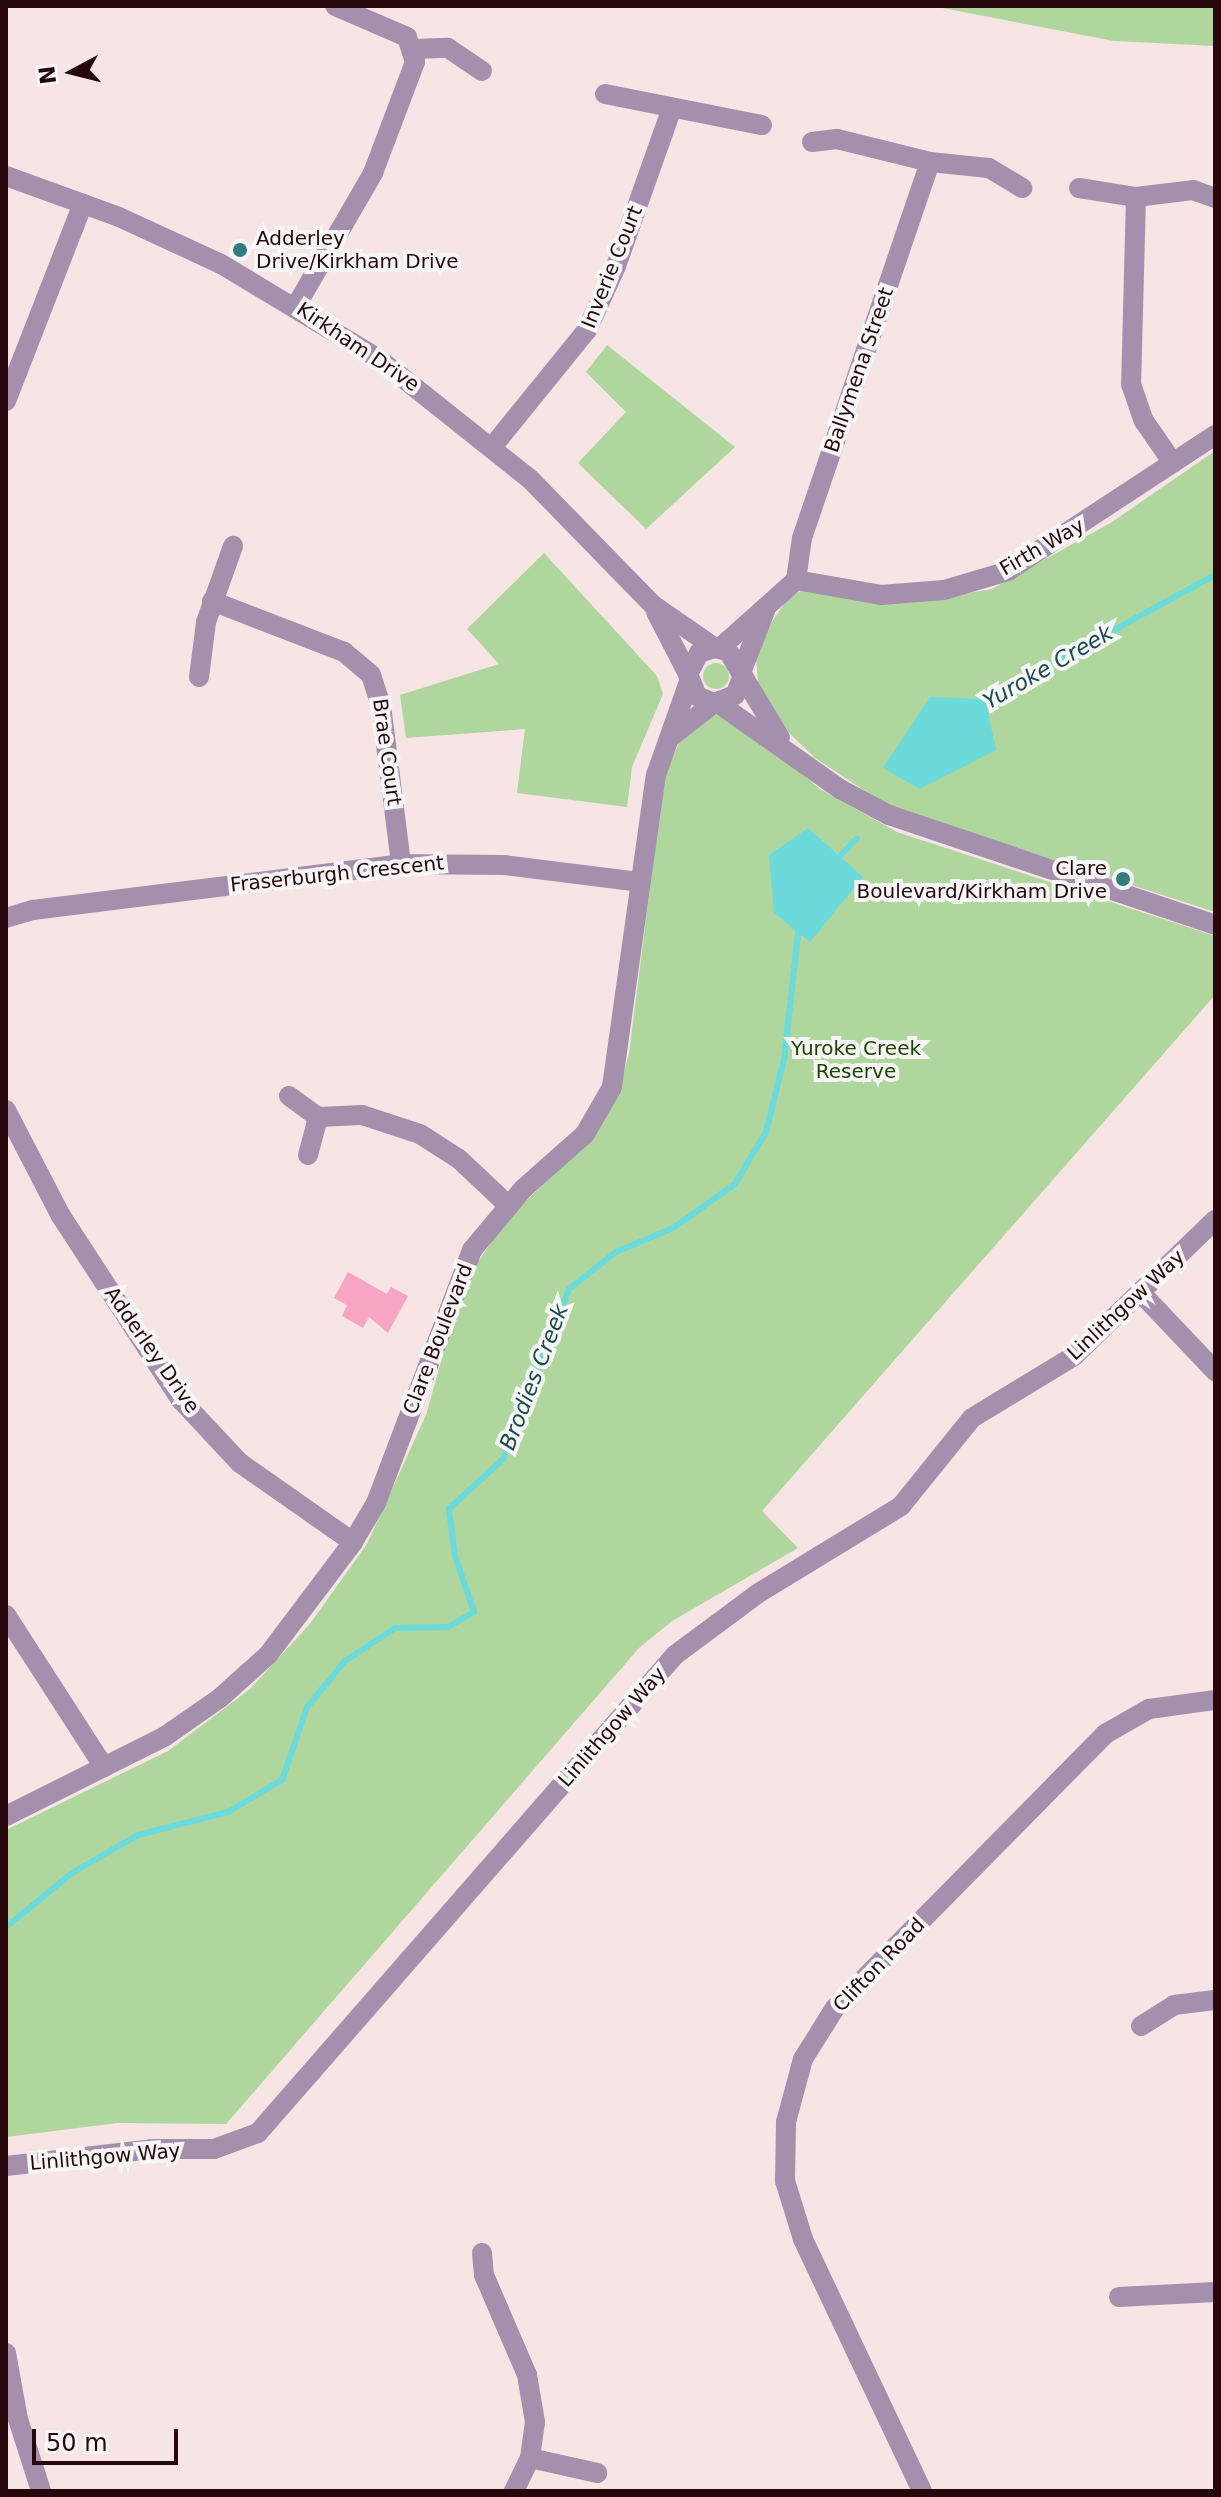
<!DOCTYPE html>
<html>
<head>
<meta charset="utf-8">
<style>
  body { margin:0 }
  #map { position:relative; width:1221px; height:2497px; overflow:hidden; background:#f7e4e5; font-family:"DejaVu Sans",sans-serif }
  div>[style] { position:absolute }
  .green>* { inset:0; background:#afd69c }
  .round { border-radius:50% }
  .water>* { inset:0; background:#6cdada }
  .stream>* { height:6px; margin:-3px; padding:0 3px; transform-origin:3px; border-radius:3px; background:#6cdada }
  .building>* { inset:0; background:#f7a5c4 }
  .minor>* { height:20px; margin:-10px; padding:0 10px; transform-origin:10px; border-radius:10px; background:#a490ad }
  .tertiary>* { height:20px; margin:-10px; padding:0 10px; transform-origin:10px; border-radius:10px; background:#a490ad }
  .dots>* { width:22px; height:22px; translate:-50% -50%; box-sizing:border-box; border:4px solid #f6f6f6; border-radius:50% }
  span { translate:-50% -50%; white-space:nowrap; text-align:center; line-height:1.15; -webkit-text-stroke:8px #f6f6f6; paint-order:stroke }
  .poi-label { font-size:20px; color:#26080c }
  .left { translate:0 -50%; text-align:left }
  .right { translate:-100% -50%; text-align:right }
  .street-label { font-size:20px; color:#26080c }
  .park-label { font-size:20px; color:#1d4400 }
  .water-label { font-size:22px; color:#194b4b; font-style:italic }
  .frame { position:absolute; inset:0; border:8px solid #26080c; pointer-events:none }
  .north { position:absolute; left:32px; top:32px; width:80px; height:80px; -webkit-text-stroke:6px #f6f6f6; paint-order:stroke; rotate:263deg; font-size:22px; font-weight:700; line-height:32px; text-align:center; color:#26080c }
  .north::after { content:''; display:block; margin:auto; width:28px; height:36px; background:#26080c; clip-path:polygon(50% 0,100% 100%,50% 72%,0 100%) }
  .scale { position:absolute; left:32px; top:2429px; width:146px; height:36px; box-sizing:border-box; border:4px solid #26080c; border-top:0; padding-left:10px; font-size:24px; line-height:28px; white-space:nowrap; color:#26080c; -webkit-text-stroke:6px #f6f6f6; paint-order:stroke }
</style>
</head>
<body>
<div id="map">
  <div class="green">
    <div style="clip-path:polygon(932px 6px,1215px 6px,1215px 46px,1114px 41px)"></div>
    <div style="clip-path:polygon(607px 345px,735px 447px,646px 529px,578px 463px,626px 412px,586px 372px)"></div>
    <div style="clip-path:polygon(1215px 451px,1215px 912px,888px 806px,815px 758px,772px 716px,759px 693px,755px 648px,789px 596px,803px 590px,909px 603px,992px 589px,1112px 522px)"></div>
    <div style="clip-path:polygon(544px 553px,657px 676px,663px 694px,632px 767px,627px 807px,517px 793px,525px 729px,406px 738px,400px 695px,499px 664px,467px 629px)"></div>
    <div class="round" style="left:703px;top:663px;width:26px;height:26px"></div>
    <div style="clip-path:polygon(715px 714px,749px 729px,820px 789px,897px 832px,1215px 936px,1215px 995px,762px 1511px,798px 1548px,672px 1621px,639px 1648px,226px 2124px,117px 2123px,6px 2137px,6px 1830px,168px 1751px,250px 1689px,309px 1625px,367px 1544px,426px 1415px,450px 1330px,478px 1262px,508px 1218px,591px 1139px,616px 1100px,629px 1054px,664px 776px,683px 735px)"></div>
  </div>
  <div class="water">
    <div style="clip-path:polygon(930px 697px,985px 699px,996px 750px,920px 789px,883px 768px)"></div>
    <div style="clip-path:polygon(808px 828px,863px 877px,810px 942px,774px 913px,769px 855px)"></div>
  </div>
  <div class="stream">
    <div style="left:982px;top:702px;width:265px;rotate:-28.6deg"></div>
    <div style="left:836px;top:860px;width:30px;rotate:-46deg"></div>
    <div style="left:6px;top:1927px;width:85px;rotate:-39.3deg"></div>
    <div style="left:72px;top:1873px;width:76px;rotate:-29.9deg"></div>
    <div style="left:138px;top:1835px;width:93px;rotate:-14.3deg"></div>
    <div style="left:228px;top:1812px;width:63px;rotate:-30.7deg"></div>
    <div style="left:282px;top:1780px;width:77px;rotate:-71.1deg"></div>
    <div style="left:307px;top:1707px;width:60px;rotate:-50.4deg"></div>
    <div style="left:345px;top:1661px;width:60px;rotate:-33.4deg"></div>
    <div style="left:395px;top:1628px;width:53px;rotate:-1.1deg"></div>
    <div style="left:448px;top:1627px;width:30px;rotate:-30deg"></div>
    <div style="left:474px;top:1612px;width:59px;rotate:-108.7deg"></div>
    <div style="left:455px;top:1556px;width:47px;rotate:-97.3deg"></div>
    <div style="left:449px;top:1509px;width:74px;rotate:-42.8deg"></div>
    <div style="left:503px;top:1459px;width:182px;rotate:-68.8deg"></div>
    <div style="left:569px;top:1289px;width:60px;rotate:-38.2deg"></div>
    <div style="left:616px;top:1252px;width:62px;rotate:-22.8deg"></div>
    <div style="left:673px;top:1228px;width:76px;rotate:-35.4deg"></div>
    <div style="left:735px;top:1184px;width:61px;rotate:-59.2deg"></div>
    <div style="left:766px;top:1132px;width:75px;rotate:-76.1deg"></div>
    <div style="left:784px;top:1059px;width:135px;rotate:-83.6deg"></div>
  </div>
  <div class="building">
    <div style="clip-path:polygon(348px 1272px,387px 1294px,391px 1287px,408px 1296px,388px 1333px,369px 1317px,363px 1328px,342px 1316px,347px 1305px,334px 1298px)"></div>
  </div>
  <div class="minor">
    <div style="left:414px;top:49px;width:34px;rotate:-2deg"></div>
    <div style="left:448px;top:48px;width:41px;rotate:34.1deg"></div>
    <div style="left:605px;top:94px;width:160px;rotate:11.2deg"></div>
    <div style="left:812px;top:142px;width:25px;rotate:-7deg"></div>
    <div style="left:837px;top:139px;width:96px;rotate:13.9deg"></div>
    <div style="left:930px;top:162px;width:59px;rotate:5.8deg"></div>
    <div style="left:989px;top:168px;width:39px;rotate:31deg"></div>
    <div style="left:1079px;top:188px;width:58px;rotate:9deg"></div>
    <div style="left:1136px;top:197px;width:57px;rotate:-7deg"></div>
    <div style="left:1193px;top:190px;width:23px;rotate:20deg"></div>
    <div style="left:1136px;top:197px;width:187px;rotate:91.5deg"></div>
    <div style="left:1131px;top:384px;width:39px;rotate:71deg"></div>
    <div style="left:1144px;top:421px;width:51px;rotate:55.4deg"></div>
    <div style="left:296px;top:306px;width:154px;rotate:-59.9deg"></div>
    <div style="left:373px;top:173px;width:119px;rotate:-69.3deg"></div>
    <div style="left:415px;top:62px;width:26px;rotate:-108deg"></div>
    <div style="left:407px;top:37px;width:78px;rotate:-156.7deg"></div>
    <div style="left:6px;top:401px;width:212px;rotate:-68.7deg"></div>
    <div style="left:493px;top:446px;width:149px;rotate:-51deg"></div>
    <div style="left:587px;top:330px;width:70px;rotate:-65.6deg"></div>
    <div style="left:616px;top:266px;width:168px;rotate:-70.5deg"></div>
    <div style="left:796px;top:580px;width:42px;rotate:-81.9deg"></div>
    <div style="left:802px;top:538px;width:397px;rotate:-71.2deg"></div>
    <div style="left:212px;top:601px;width:142px;rotate:21.1deg"></div>
    <div style="left:344px;top:652px;width:35px;rotate:40deg"></div>
    <div style="left:371px;top:675px;width:32px;rotate:72deg"></div>
    <div style="left:381px;top:705px;width:160px;rotate:82.8deg"></div>
    <div style="left:720px;top:648px;width:102px;rotate:-41.8deg"></div>
    <div style="left:796px;top:580px;width:86px;rotate:10deg"></div>
    <div style="left:881px;top:595px;width:63px;rotate:-4.5deg"></div>
    <div style="left:944px;top:590px;width:67px;rotate:-16.5deg"></div>
    <div style="left:1008px;top:571px;width:248px;rotate:-33.3deg"></div>
    <div style="left:742px;top:670px;width:63px;rotate:-68.7deg"></div>
    <div style="left:199px;top:677px;width:55px;rotate:-82.7deg"></div>
    <div style="left:206px;top:622px;width:81px;rotate:-70.4deg"></div>
    <div style="left:672px;top:736px;width:53px;rotate:-38.2deg"></div>
    <div style="left:6px;top:918px;width:28px;rotate:-17deg"></div>
    <div style="left:33px;top:910px;width:371px;rotate:-7.1deg"></div>
    <div style="left:401px;top:864px;width:103px;rotate:0.6deg"></div>
    <div style="left:504px;top:865px;width:138px;rotate:7.1deg"></div>
    <div style="left:289px;top:1096px;width:36px;rotate:36deg"></div>
    <div style="left:318px;top:1117px;width:44px;rotate:-2.6deg"></div>
    <div style="left:362px;top:1115px;width:61px;rotate:18.1deg"></div>
    <div style="left:420px;top:1134px;width:46px;rotate:32.7deg"></div>
    <div style="left:459px;top:1159px;width:67px;rotate:43.2deg"></div>
    <div style="left:6px;top:1110px;width:119px;rotate:62.6deg"></div>
    <div style="left:61px;top:1216px;width:220px;rotate:56.9deg"></div>
    <div style="left:181px;top:1400px;width:86px;rotate:46.9deg"></div>
    <div style="left:240px;top:1463px;width:138px;rotate:35deg"></div>
    <div style="left:308px;top:1155px;width:39px;rotate:-75deg"></div>
    <div style="left:1141px;top:1293px;width:108px;rotate:46.5deg"></div>
    <div style="left:6px;top:1615px;width:181px;rotate:57.2deg"></div>
    <div style="left:6px;top:1816px;width:177px;rotate:-26.6deg"></div>
    <div style="left:164px;top:1737px;width:68px;rotate:-34.9deg"></div>
    <div style="left:220px;top:1698px;width:64px;rotate:-41.9deg"></div>
    <div style="left:268px;top:1655px;width:141px;rotate:-53deg"></div>
    <div style="left:353px;top:1542px;width:45px;rotate:-59.5deg"></div>
    <div style="left:376px;top:1503px;width:271px;rotate:-69.2deg"></div>
    <div style="left:472px;top:1250px;width:80px;rotate:-50.1deg"></div>
    <div style="left:523px;top:1189px;width:83px;rotate:-41.6deg"></div>
    <div style="left:585px;top:1134px;width:54px;rotate:-60.1deg"></div>
    <div style="left:612px;top:1087px;width:315px;rotate:-82deg"></div>
    <div style="left:656px;top:775px;width:99px;rotate:-70.5deg"></div>
    <div style="left:1141px;top:2026px;width:39px;rotate:-32deg"></div>
    <div style="left:1174px;top:2005px;width:41px;rotate:-7deg"></div>
    <div style="left:6px;top:2166px;width:147px;rotate:-6.6deg"></div>
    <div style="left:152px;top:2149px;width:62px"></div>
    <div style="left:214px;top:2149px;width:47px;rotate:-20deg"></div>
    <div style="left:258px;top:2133px;width:634px;rotate:-48.9deg"></div>
    <div style="left:675px;top:1655px;width:102px;rotate:-36.6deg"></div>
    <div style="left:757px;top:1594px;width:169px;rotate:-31.4deg"></div>
    <div style="left:901px;top:1506px;width:113px;rotate:-51.1deg"></div>
    <div style="left:972px;top:1418px;width:119px;rotate:-31.3deg"></div>
    <div style="left:1074px;top:1356px;width:196px;rotate:-44deg"></div>
    <div style="left:482px;top:2253px;width:22px;rotate:85deg"></div>
    <div style="left:484px;top:2275px;width:109px;rotate:66.7deg"></div>
    <div style="left:527px;top:2375px;width:48px;rotate:80.3deg"></div>
    <div style="left:535px;top:2422px;width:36px;rotate:98deg"></div>
    <div style="left:530px;top:2458px;width:37px;rotate:116deg"></div>
    <div style="left:1119px;top:2297px;width:96px;rotate:-3deg"></div>
    <div style="left:6px;top:2353px;width:67px;rotate:79.7deg"></div>
    <div style="left:18px;top:2419px;width:76px;rotate:72.3deg"></div>
    <div style="left:530px;top:2458px;width:69px;rotate:12.6deg"></div>
    <div style="left:922px;top:2491px;width:279px;rotate:-115.3deg"></div>
    <div style="left:803px;top:2239px;width:61px;rotate:-107.2deg"></div>
    <div style="left:785px;top:2181px;width:59px;rotate:-89deg"></div>
    <div style="left:786px;top:2122px;width:65px;rotate:-74.9deg"></div>
    <div style="left:803px;top:2059px;width:60px;rotate:-57.9deg"></div>
    <div style="left:835px;top:2008px;width:385px;rotate:-45.4deg"></div>
    <div style="left:1105px;top:1734px;width:51px;rotate:-29.6deg"></div>
    <div style="left:1149px;top:1709px;width:67px;rotate:-7.8deg"></div>
  </div>
  <div class="tertiary">
    <div style="left:6px;top:176px;width:120px;rotate:19.9deg"></div>
    <div style="left:119px;top:217px;width:112px;rotate:24.7deg"></div>
    <div style="left:221px;top:264px;width:184px;rotate:31deg"></div>
    <div style="left:379px;top:359px;width:193px;rotate:38.5deg"></div>
    <div style="left:530px;top:479px;width:176px;rotate:45.7deg"></div>
    <div style="left:653px;top:605px;width:75px;rotate:34.7deg"></div>
    <div style="left:656px;top:612px;width:70px;rotate:62.7deg"></div>
    <div style="left:742px;top:678px;width:18px;rotate:112deg"></div>
    <div style="left:735px;top:695px;width:22px;rotate:159deg"></div>
    <div style="left:714px;top:703px;width:18px;rotate:-158deg"></div>
    <div style="left:697px;top:696px;width:24px;rotate:-112deg"></div>
    <div style="left:688px;top:674px;width:24px;rotate:-62deg"></div>
    <div style="left:699px;top:653px;width:17px;rotate:-17deg"></div>
    <div style="left:715px;top:648px;width:13px;rotate:13deg"></div>
    <div style="left:728px;top:651px;width:101px;rotate:59.1deg"></div>
    <div style="left:718px;top:703px;width:149px;rotate:35.2deg"></div>
    <div style="left:840px;top:789px;width:55px;rotate:28deg"></div>
    <div style="left:889px;top:815px;width:344px;rotate:18.6deg"></div>
  </div>
  <div class="dots">
    <div style="left:240px;top:250px;background:#347d7d"></div>
    <div style="left:1123px;top:879px;background:#347d7d"></div>
  </div>
  <div class="poi-label">
    <span class="left" style="left:256px;top:250px">Adderley<br>Drive/Kirkham Drive</span>
    <span class="right" style="left:1107px;top:880px">Clare<br>Boulevard/Kirkham Drive</span>
  </div>
  <div class="street-label">
    <span style="left:612px;top:267px;rotate:-68deg">Inverie Court</span>
    <span style="left:358px;top:347px;rotate:34deg">Kirkham Drive</span>
    <span style="left:859px;top:370px;rotate:-71deg">Ballymena Street</span>
    <span style="left:1042px;top:547px;rotate:-30deg">Firth Way</span>
    <span style="left:387px;top:752px;rotate:82deg">Brae Court</span>
    <span style="left:337px;top:874px;rotate:-6deg">Fraserburgh Crescent</span>
    <span style="left:1126px;top:1305px;rotate:-43deg">Linlithgow Way</span>
    <span style="left:438px;top:1339px;rotate:-69deg">Clare Boulevard</span>
    <span style="left:152px;top:1350px;rotate:55deg">Adderley Drive</span>
    <span style="left:612px;top:1727px;rotate:-49deg">Linlithgow Way</span>
    <span style="left:879px;top:1965px;rotate:-46deg">Clifton Road</span>
    <span style="left:105px;top:2157px;rotate:-5deg">Linlithgow Way</span>
  </div>
  <div class="park-label">
    <span style="left:856px;top:1060px">Yuroke Creek<br>Reserve</span>
  </div>
  <div class="water-label">
    <span style="left:1048px;top:667px;rotate:-30deg">Yuroke Creek</span>
    <span style="left:534px;top:1377px;rotate:-69deg">Brodies Creek</span>
  </div>
  <div class="frame"></div>
  <div class="north">N</div>
  <div class="scale">50 m</div>
</div>
</body>
</html>
